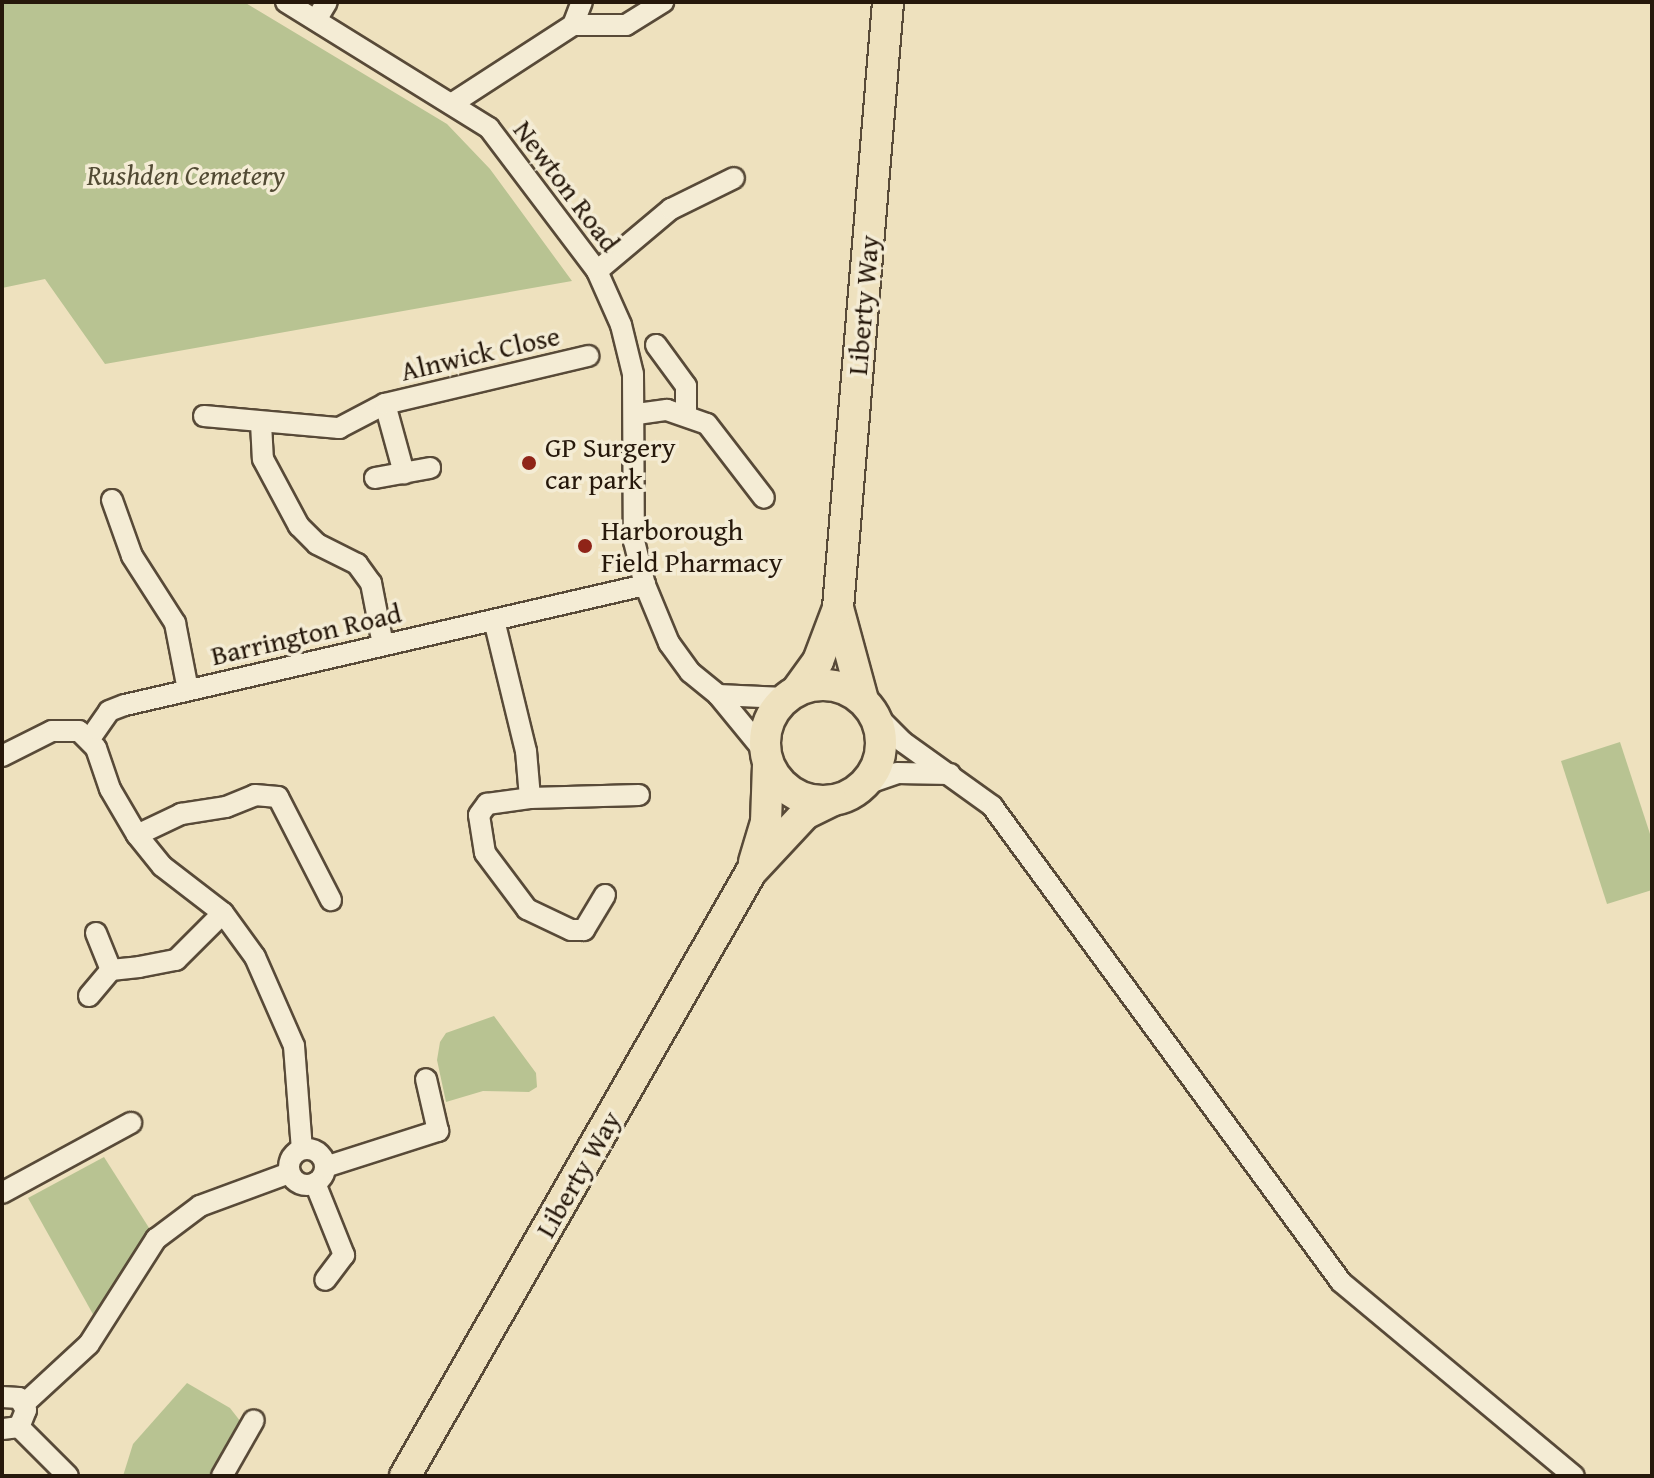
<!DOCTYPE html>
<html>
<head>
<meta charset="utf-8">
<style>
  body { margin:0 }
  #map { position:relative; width:1654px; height:1478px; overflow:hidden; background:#eee1be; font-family:"Gentium Book Plus",serif }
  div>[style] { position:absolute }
  .green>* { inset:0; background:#b8c392 }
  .roads { filter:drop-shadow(2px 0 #584a38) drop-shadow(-2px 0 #584a38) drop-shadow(0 2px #584a38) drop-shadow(0 -2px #584a38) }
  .minor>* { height:20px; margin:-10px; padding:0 10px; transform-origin:10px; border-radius:10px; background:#f4ecd5 }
  .minor>.ring { margin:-10px; padding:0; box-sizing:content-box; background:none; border:20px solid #f4ecd5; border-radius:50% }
  .highway>* { height:30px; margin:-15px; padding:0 15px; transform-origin:15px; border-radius:15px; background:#eee1be }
  .highway>.ring { margin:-15px; padding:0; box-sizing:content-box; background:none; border:30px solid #eee1be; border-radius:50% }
  .dots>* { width:22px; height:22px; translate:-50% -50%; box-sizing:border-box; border:4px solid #f4ecd5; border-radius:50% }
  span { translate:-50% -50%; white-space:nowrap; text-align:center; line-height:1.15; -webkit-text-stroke:7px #f4ecd5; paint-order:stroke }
  .park-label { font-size:28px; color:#524b34; font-style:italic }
  .street-label { font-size:28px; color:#26180b }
  .poi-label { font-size:28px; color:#26180b }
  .left { translate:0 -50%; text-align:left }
  .frame { position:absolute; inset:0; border:4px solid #26180b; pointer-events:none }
</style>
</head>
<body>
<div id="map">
  <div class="green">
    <div style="clip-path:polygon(2px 2px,244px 2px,447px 124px,490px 169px,572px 281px,105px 364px,45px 279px,2px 288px)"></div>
    <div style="clip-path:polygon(1620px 742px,1652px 840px,1652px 890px,1607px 904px,1561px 761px)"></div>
    <div style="clip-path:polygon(494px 1016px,536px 1073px,537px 1087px,529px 1092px,483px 1091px,446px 1102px,437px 1060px,440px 1042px,446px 1033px)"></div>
    <div style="clip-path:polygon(104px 1157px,151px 1231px,94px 1316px,28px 1198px)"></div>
    <div style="clip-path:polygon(187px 1383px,230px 1408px,244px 1426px,217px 1476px,123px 1476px,133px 1444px)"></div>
  </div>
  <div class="roads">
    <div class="minor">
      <div style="left:286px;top:2px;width:239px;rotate:31.8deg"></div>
      <div style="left:489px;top:128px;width:179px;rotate:52.9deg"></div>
      <div style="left:597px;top:271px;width:59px;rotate:66deg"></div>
      <div style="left:621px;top:325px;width:50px;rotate:76.2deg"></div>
      <div style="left:633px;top:374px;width:167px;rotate:89.7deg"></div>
      <div style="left:634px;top:541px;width:45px;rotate:76deg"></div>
      <div style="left:645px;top:585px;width:63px;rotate:67.5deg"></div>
      <div style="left:669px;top:643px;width:36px;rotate:54deg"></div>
      <div style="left:690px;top:672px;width:36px;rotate:39deg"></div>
      <div style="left:718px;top:695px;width:72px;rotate:50.6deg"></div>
      <div style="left:316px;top:20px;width:21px;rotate:-59deg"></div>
      <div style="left:573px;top:25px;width:25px;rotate:-69deg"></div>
      <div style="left:453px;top:103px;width:143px;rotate:-33deg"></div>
      <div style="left:573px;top:25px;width:53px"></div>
      <div style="left:626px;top:25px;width:44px;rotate:-31.9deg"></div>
      <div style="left:597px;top:271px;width:97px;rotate:-40deg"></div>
      <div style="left:671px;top:209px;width:70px;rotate:-26.2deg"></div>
      <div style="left:656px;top:345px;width:51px;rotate:53.8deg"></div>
      <div style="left:686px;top:386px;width:28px;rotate:90deg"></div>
      <div style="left:385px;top:404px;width:72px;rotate:74.6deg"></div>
      <div style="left:637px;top:414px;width:30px;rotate:-8deg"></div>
      <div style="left:667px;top:410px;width:42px;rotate:19.3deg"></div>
      <div style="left:707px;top:424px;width:93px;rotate:52.4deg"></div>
      <div style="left:204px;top:416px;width:136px;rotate:5.1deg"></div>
      <div style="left:339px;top:428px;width:52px;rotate:-27.6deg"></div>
      <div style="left:385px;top:404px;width:209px;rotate:-13.3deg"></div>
      <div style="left:261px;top:423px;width:36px;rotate:87deg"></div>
      <div style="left:263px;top:459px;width:76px;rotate:61.8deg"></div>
      <div style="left:299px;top:526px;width:25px;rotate:45deg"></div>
      <div style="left:317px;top:544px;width:45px;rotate:26.6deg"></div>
      <div style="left:357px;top:564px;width:24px;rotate:54deg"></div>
      <div style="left:371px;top:583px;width:63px;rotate:79deg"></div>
      <div style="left:375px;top:478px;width:56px;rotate:-10.3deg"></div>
      <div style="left:112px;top:500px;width:59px;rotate:70.3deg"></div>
      <div style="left:132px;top:556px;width:80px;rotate:57.3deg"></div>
      <div style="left:175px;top:623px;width:68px;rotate:79deg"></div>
      <div style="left:494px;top:620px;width:135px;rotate:76.3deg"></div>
      <div style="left:526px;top:751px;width:47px;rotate:85.1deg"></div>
      <div style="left:718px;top:695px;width:66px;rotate:2.6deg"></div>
      <div style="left:873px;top:712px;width:42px;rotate:45deg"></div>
      <div style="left:903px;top:742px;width:110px;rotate:35.7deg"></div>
      <div style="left:992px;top:806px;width:590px;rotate:53.75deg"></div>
      <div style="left:1341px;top:1282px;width:303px;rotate:39.8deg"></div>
      <div style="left:89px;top:740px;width:35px;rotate:-55deg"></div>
      <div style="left:109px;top:711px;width:17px;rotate:-21deg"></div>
      <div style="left:125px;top:705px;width:534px;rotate:-12.99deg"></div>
      <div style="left:2px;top:756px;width:56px;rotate:-26.6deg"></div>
      <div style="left:52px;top:731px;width:27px"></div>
      <div style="left:79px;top:731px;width:24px;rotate:45deg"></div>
      <div style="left:96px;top:748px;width:43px;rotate:71.1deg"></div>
      <div style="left:110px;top:789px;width:53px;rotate:59.6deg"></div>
      <div style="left:137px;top:835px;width:40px;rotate:51deg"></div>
      <div style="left:162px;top:866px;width:77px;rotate:37.6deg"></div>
      <div style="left:223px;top:913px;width:54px;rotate:54deg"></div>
      <div style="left:255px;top:957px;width:97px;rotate:66.3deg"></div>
      <div style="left:294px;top:1046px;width:103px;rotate:85.6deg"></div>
      <div style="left:863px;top:785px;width:36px;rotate:-19deg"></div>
      <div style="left:897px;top:773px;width:53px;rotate:1.1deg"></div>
      <div style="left:137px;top:835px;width:49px;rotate:-25.5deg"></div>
      <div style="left:181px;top:814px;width:46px;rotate:-8.8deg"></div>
      <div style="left:226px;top:807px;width:31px;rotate:-22deg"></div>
      <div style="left:255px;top:795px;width:23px;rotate:5deg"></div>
      <div style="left:278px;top:797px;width:116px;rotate:62.8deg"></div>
      <div style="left:605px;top:895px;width:41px;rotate:121deg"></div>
      <div style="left:584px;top:930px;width:13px;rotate:180deg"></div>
      <div style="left:571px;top:930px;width:49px;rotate:-154.5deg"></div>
      <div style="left:527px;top:909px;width:70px;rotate:-126.9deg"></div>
      <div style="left:485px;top:853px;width:38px;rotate:-99deg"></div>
      <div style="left:479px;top:815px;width:14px;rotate:-54deg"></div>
      <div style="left:487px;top:804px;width:43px;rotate:-7.9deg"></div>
      <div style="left:530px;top:798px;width:109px;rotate:-1.6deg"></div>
      <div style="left:96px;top:933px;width:40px;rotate:68deg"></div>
      <div style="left:111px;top:970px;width:28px;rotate:-6deg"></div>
      <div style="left:139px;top:967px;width:38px;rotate:-11deg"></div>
      <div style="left:176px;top:960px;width:66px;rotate:-45deg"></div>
      <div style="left:89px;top:996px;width:34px;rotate:-50deg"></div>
      <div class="ring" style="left:289px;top:1149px;width:16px;height:16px"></div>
      <div style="left:325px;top:1167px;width:119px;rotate:-17.7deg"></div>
      <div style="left:438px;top:1131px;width:53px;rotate:-103deg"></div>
      <div style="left:315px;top:1183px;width:78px;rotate:68.1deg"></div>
      <div style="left:344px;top:1255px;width:31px;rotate:127deg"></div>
      <div style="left:2px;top:1193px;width:147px;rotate:-28.5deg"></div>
      <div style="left:2px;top:1397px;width:17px;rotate:3deg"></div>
      <div style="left:19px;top:1398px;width:14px;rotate:60deg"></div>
      <div style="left:26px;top:1410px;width:18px;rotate:112deg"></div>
      <div style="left:19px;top:1427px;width:17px;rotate:173deg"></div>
      <div style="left:24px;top:1404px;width:88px;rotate:-42.7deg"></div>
      <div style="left:89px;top:1344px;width:125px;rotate:-57.5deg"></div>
      <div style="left:156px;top:1239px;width:55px;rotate:-36.9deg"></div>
      <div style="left:200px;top:1206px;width:95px;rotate:-20.3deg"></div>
      <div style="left:19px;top:1427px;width:69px;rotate:45deg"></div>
      <div style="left:222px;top:1476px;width:64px;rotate:-60.3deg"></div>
    </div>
    <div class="highway">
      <div style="left:838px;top:608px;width:95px;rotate:74.8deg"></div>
      <div class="ring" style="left:765px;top:685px;width:86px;height:86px"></div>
      <div style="left:797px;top:690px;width:36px;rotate:-54deg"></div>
      <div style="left:818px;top:661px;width:57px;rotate:-69.3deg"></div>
      <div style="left:838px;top:608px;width:608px;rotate:-85.28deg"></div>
      <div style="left:754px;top:862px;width:42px;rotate:-73.3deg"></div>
      <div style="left:766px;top:822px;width:57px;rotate:-88deg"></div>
      <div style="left:405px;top:1476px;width:696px;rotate:-60.19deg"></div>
      <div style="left:751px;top:872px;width:79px;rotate:-47deg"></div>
      <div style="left:805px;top:814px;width:30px;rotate:-26deg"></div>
    </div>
  </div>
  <div class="dots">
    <div style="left:529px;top:463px;background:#8f2418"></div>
    <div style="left:585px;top:546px;background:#8f2418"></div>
  </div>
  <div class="park-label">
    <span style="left:186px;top:175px">Rushden Cemetery</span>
  </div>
  <div class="street-label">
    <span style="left:567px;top:186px;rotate:53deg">Newton Road</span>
    <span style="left:863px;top:305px;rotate:-85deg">Liberty Way</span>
    <span style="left:480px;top:353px;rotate:-13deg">Alnwick Close</span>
    <span style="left:306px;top:634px;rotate:-13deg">Barrington Road</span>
    <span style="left:578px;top:1174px;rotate:-60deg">Liberty Way</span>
  </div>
  <div class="poi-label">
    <span class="left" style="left:545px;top:463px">GP Surgery<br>car park</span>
    <span class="left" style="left:601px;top:546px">Harborough<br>Field Pharmacy</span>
  </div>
  <div class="frame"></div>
</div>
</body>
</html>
